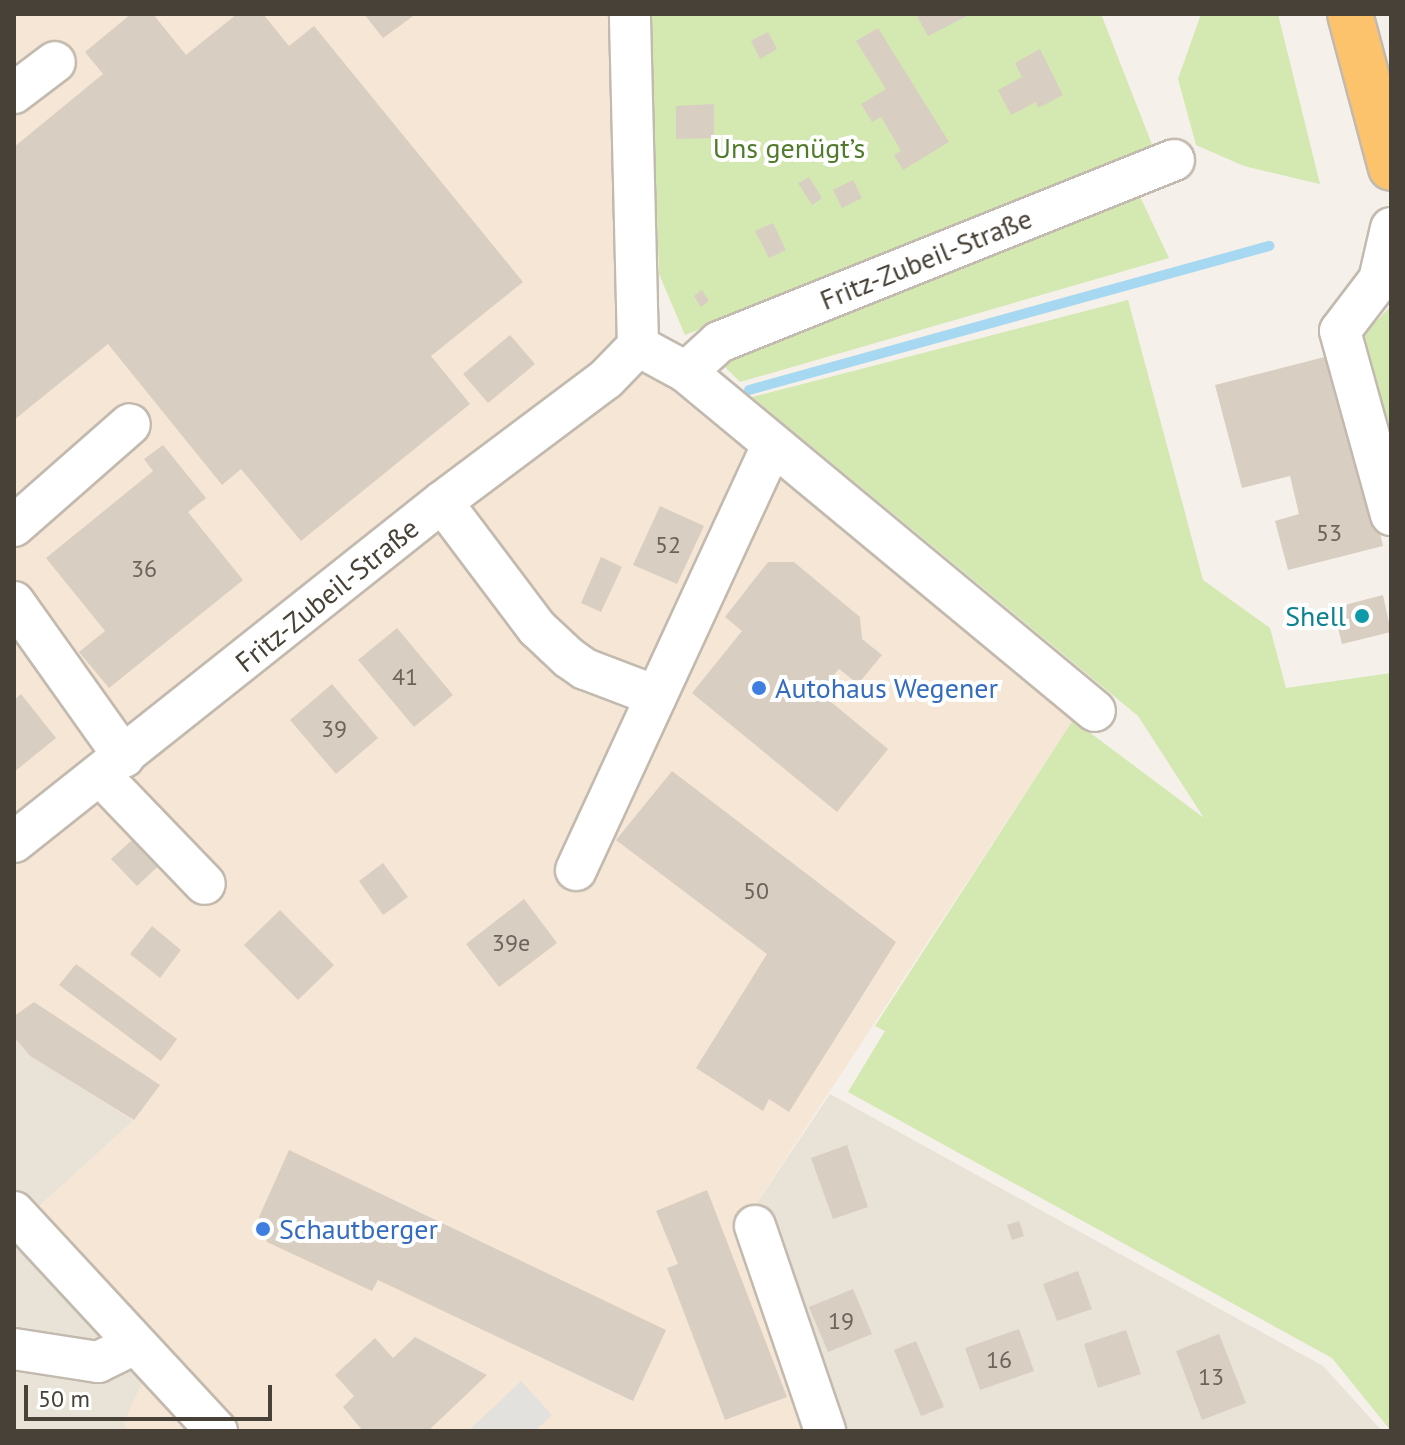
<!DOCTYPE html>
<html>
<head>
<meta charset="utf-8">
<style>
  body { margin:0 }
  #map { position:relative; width:1405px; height:1445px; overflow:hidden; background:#f5f0e9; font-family:"PT Sans",sans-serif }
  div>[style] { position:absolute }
  .residential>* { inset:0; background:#e8e2d7 }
  .commercial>* { inset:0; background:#f6e6d5 }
  .green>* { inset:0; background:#d4e8b2 }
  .parking>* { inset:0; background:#e3e1de }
  .stream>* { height:10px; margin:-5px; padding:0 5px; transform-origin:5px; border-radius:5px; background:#a6d8f1 }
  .building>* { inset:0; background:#d9cec2 }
  .roads { filter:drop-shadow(2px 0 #c3baaf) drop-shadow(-2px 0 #c3baaf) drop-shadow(0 2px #c3baaf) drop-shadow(0 -2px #c3baaf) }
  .minor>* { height:40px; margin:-20px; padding:0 20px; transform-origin:20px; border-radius:20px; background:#fff }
  .highway>* { height:44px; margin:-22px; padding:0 22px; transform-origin:22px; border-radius:22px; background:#fdc26c }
  .dots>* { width:22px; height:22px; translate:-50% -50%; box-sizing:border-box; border:4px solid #fff; border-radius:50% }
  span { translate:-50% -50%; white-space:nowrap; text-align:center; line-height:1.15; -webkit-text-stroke:8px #fff; paint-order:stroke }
  .number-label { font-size:24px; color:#6c645a }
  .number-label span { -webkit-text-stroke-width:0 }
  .park-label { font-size:28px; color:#4f7b2a }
  .street-label { font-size:28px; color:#484137 }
  .culture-label { font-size:28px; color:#0d838f }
  .right { translate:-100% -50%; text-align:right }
  .shop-label { font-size:28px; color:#366cbe }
  .left { translate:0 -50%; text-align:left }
  .frame { position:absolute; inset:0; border:16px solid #484137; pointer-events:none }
  .scale { position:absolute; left:24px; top:1385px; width:248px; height:36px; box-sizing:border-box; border:4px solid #484137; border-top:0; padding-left:10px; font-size:24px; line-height:28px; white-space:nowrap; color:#484137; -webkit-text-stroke:6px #fff; paint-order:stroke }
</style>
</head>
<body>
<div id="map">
  <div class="residential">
    <div style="clip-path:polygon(14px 1037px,30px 1056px,134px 1120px,14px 1229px)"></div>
    <div style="clip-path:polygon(830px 1094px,1323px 1366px,1382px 1431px,829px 1431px,746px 1219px)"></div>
    <div style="clip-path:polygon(14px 1239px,142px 1383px,124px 1423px,127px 1431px,14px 1431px)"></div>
  </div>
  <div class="commercial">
    <div style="clip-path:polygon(14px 14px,608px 14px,619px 323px,660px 381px,1073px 720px,746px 1219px,829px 1431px,127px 1431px,124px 1423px,142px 1383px,14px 1239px,14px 1229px,133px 1121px,30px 1056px,14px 1037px)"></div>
  </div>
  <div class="green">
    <div style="clip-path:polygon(650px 14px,1101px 14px,1153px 147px,685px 335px,659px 274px)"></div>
    <div style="clip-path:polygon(1201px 14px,1278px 14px,1320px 184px,1244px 166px,1196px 145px,1178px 79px)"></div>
    <div style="clip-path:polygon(1136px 188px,1169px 258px,740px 382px,722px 364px)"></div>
    <div style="clip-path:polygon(1128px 300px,1203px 580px,1270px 628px,1286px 688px,1391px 673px,1391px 1431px,1332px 1358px,848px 1092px,885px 1031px,875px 1026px,1073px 720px,1204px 818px,1138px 716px,752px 397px)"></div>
    <div style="clip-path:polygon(1391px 306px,1391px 433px,1363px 335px)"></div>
  </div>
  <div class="parking">
    <div style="clip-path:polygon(521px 1381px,552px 1415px,535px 1431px,468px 1431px)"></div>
  </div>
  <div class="stream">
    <div style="left:749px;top:390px;width:540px;rotate:-15.48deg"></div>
  </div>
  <div class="building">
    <div style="clip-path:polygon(131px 14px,153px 14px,186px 55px,237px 14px,263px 14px,289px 46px,314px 26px,523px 282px,431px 356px,470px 404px,301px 541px,241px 469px,222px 485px,108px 344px,14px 420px,14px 147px,103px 74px,85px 52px)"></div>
    <div style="clip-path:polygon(364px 14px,416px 14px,383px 38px)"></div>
    <div style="clip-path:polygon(920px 14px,971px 14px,928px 36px,917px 16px)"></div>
    <div style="clip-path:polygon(878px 28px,949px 142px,903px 170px,894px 155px,901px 151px,881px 117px,872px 122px,861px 104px,886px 89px,856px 41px)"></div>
    <div style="clip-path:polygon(768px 32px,777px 49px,760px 59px,751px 41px)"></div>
    <div style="clip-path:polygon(1040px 49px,1063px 95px,1038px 108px,1036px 102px,1011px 115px,998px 90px,1022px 77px,1015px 63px)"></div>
    <div style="clip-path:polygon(714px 104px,714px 138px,676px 139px,676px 106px)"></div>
    <div style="clip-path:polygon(809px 177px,822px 198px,812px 205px,798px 183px)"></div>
    <div style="clip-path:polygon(853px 180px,862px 198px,842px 208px,833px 190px)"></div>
    <div style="clip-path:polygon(773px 223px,786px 250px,769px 258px,755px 231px)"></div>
    <div style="clip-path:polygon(702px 290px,709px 301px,701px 307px,694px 296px)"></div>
    <div style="clip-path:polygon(510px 335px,535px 364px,488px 403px,463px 374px)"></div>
    <div style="clip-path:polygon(1340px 353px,1383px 546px,1288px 570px,1275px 521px,1299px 514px,1290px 476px,1242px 488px,1215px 385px)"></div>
    <div style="clip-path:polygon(163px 445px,206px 498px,188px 512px,243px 580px,109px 688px,79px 652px,105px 631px,46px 558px,153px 471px,144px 459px)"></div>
    <div style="clip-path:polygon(660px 506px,704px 526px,677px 584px,633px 565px)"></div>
    <div style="clip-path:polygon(601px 557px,622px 567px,601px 612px,581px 603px)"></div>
    <div style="clip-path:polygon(768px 562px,794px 562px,860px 617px,862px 639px,882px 655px,858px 684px,839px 669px,819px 692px,888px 749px,837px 812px,692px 693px,742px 631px,725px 617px)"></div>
    <div style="clip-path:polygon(1383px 595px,1391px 632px,1342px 644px,1333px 608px)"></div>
    <div style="clip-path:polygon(397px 628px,453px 695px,414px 727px,358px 660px)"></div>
    <div style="clip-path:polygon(332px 684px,378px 738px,336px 774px,290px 720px)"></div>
    <div style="clip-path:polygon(21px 694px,56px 738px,14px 772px,14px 700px)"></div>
    <div style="clip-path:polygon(672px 771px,896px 942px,789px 1112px,769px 1099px,763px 1111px,696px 1068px,767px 954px,616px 840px)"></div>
    <div style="clip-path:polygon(143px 830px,168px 857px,137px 886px,111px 859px)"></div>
    <div style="clip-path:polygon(383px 863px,408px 897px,383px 915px,359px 881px)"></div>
    <div style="clip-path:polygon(524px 899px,557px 943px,499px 987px,466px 944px)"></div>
    <div style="clip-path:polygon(280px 910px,334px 965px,298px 1000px,244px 945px)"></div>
    <div style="clip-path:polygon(152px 926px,181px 950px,160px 978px,130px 954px)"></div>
    <div style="clip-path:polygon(76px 964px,177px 1039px,161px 1061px,59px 985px)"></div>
    <div style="clip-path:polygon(34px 1002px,160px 1085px,134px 1120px,30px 1056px,14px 1037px,14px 1016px)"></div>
    <div style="clip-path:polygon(847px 1145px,868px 1207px,833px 1219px,811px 1158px)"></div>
    <div style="clip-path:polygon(289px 1150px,666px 1330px,633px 1401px,378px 1280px,372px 1291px,267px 1242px,259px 1217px)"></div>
    <div style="clip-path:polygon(707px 1190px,787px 1397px,725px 1420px,667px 1268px,678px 1264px,656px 1211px)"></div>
    <div style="clip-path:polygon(1019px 1221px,1024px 1236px,1012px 1240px,1007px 1225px)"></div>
    <div style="clip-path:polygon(1078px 1271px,1092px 1309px,1057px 1321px,1043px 1284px)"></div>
    <div style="clip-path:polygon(853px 1289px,872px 1334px,828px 1352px,809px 1307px)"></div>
    <div style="clip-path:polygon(1019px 1329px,1034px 1371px,980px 1390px,965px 1348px)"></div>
    <div style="clip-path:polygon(1126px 1330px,1141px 1374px,1098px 1388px,1084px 1344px)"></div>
    <div style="clip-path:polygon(1219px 1334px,1246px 1403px,1202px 1420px,1176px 1351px)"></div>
    <div style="clip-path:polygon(415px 1337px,487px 1375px,428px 1431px,363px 1431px,343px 1407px,354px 1396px,335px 1375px,375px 1338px,393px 1358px)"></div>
    <div style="clip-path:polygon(916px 1341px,944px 1407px,921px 1416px,894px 1350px)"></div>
  </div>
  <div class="roads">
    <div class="minor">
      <div style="left:14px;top:93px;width:51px;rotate:-37.1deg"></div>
      <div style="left:1391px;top:228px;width:53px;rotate:103deg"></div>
      <div style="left:1379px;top:280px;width:64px;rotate:127.4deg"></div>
      <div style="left:1340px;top:331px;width:191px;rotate:74.5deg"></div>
      <div style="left:638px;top:346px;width:55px;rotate:28.4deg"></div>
      <div style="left:686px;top:372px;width:531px;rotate:39.65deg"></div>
      <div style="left:686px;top:372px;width:45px;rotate:-42.3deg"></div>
      <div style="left:719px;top:342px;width:490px;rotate:-21.8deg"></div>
      <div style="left:442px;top:502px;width:158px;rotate:53deg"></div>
      <div style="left:537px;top:628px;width:44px;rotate:43.2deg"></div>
      <div style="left:569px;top:658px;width:19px;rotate:35deg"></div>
      <div style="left:585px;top:669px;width:76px;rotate:20.8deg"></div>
      <div style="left:14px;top:526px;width:154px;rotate:-41.3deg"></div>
      <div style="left:14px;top:602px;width:190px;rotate:54.6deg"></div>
      <div style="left:100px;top:775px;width:151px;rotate:46.1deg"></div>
      <div style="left:14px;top:842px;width:547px;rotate:-38.46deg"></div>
      <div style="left:442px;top:502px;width:205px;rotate:-36.9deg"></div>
      <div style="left:606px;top:379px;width:46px;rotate:-45.9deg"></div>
      <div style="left:638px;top:346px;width:332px;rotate:-91.4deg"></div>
      <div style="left:576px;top:870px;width:467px;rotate:-65.2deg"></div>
      <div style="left:14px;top:1212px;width:299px;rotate:47.2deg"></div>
      <div style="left:755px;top:1226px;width:217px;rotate:71.1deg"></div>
      <div style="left:14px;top:1349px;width:85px;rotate:8.8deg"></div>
      <div style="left:98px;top:1362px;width:41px;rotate:-25.9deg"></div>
    </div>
    <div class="highway">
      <div style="left:1350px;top:14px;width:159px;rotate:75.1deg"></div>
    </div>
  </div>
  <div class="dots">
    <div style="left:1362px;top:616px;background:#0f9aa8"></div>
    <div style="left:759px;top:688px;background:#3f7fe0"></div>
    <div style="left:263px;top:1229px;background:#3f7fe0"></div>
  </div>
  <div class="number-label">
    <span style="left:1329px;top:533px">53</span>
    <span style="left:668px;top:545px">52</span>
    <span style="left:144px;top:569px">36</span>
    <span style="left:405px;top:677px">41</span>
    <span style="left:334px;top:729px">39</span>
    <span style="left:756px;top:891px">50</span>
    <span style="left:511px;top:943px">39e</span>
    <span style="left:841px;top:1321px">19</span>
    <span style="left:999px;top:1360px">16</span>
    <span style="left:1211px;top:1377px">13</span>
  </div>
  <div class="park-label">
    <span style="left:789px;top:148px">Uns genügt’s</span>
  </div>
  <div class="street-label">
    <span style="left:926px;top:259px;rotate:-22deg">Fritz-Zubeil-Straße</span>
    <span style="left:327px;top:595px;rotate:-39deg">Fritz-Zubeil-Straße</span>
  </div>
  <div class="culture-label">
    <span class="right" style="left:1346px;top:616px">Shell</span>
  </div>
  <div class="shop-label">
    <span class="left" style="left:775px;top:688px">Autohaus Wegener</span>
    <span class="left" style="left:279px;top:1229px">Schautberger</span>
  </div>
  <div class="frame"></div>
  <div class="scale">50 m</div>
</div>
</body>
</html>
